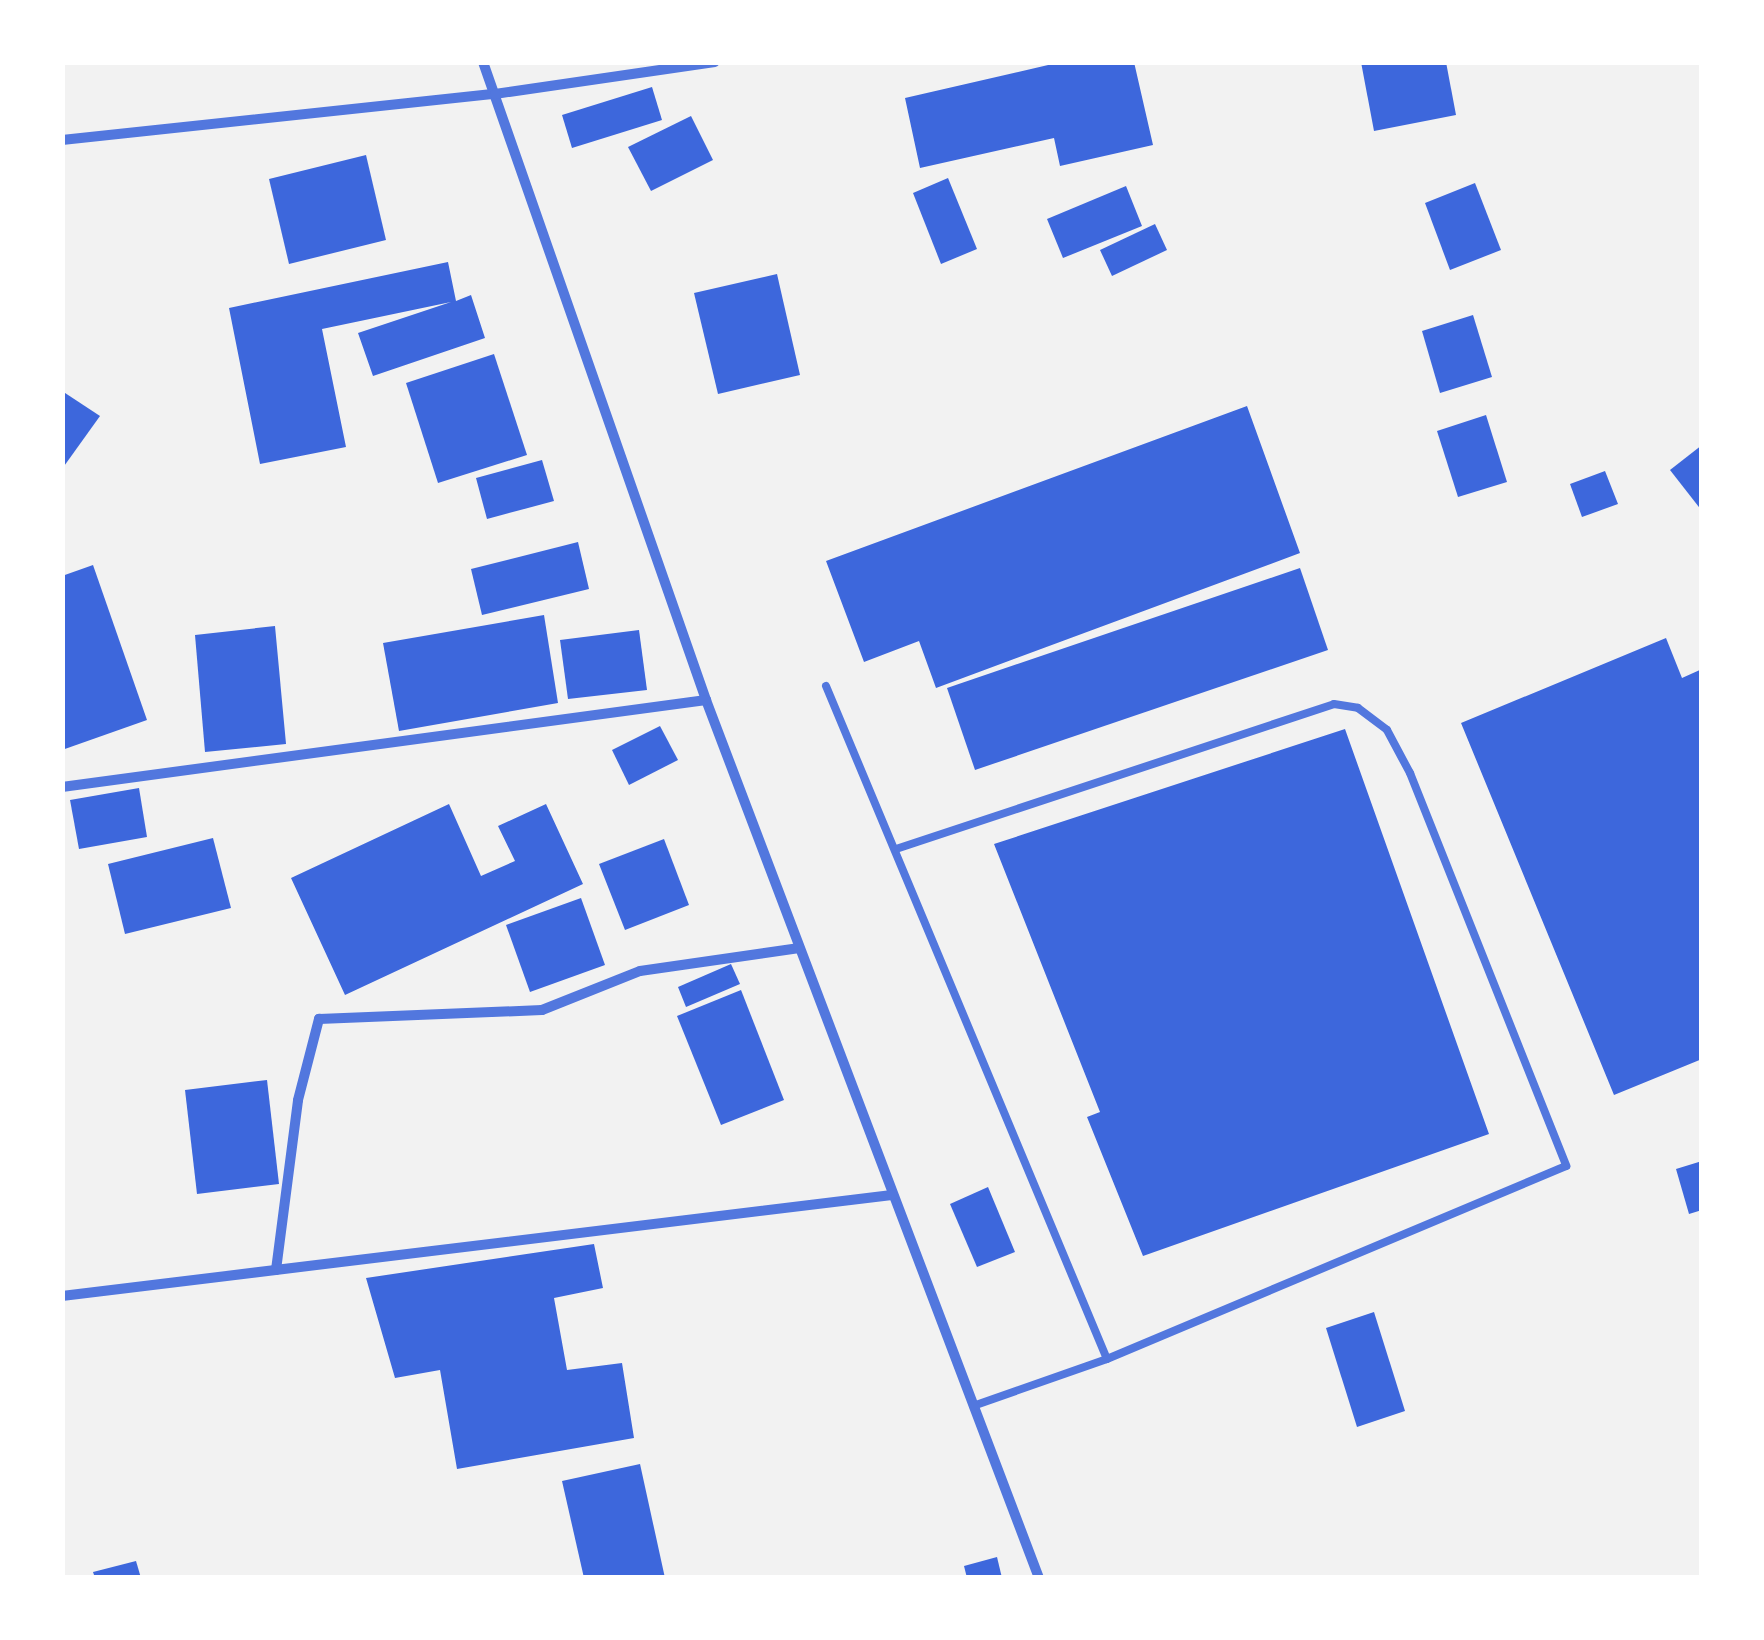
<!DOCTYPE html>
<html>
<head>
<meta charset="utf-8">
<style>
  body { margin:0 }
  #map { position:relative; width:1764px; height:1640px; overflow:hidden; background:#f2f2f2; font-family:Literata,serif }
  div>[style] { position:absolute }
  .building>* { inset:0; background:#3d67dc }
  .service>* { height:8px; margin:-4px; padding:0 4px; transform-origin:4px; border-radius:4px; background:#5277de }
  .minor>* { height:10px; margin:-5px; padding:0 5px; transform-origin:5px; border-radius:5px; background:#5277de }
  span { translate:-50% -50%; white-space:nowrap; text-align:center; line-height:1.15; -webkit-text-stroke:9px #fff; paint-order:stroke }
  .frame { position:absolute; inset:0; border:65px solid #fff; pointer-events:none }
</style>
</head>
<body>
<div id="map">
  <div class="building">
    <div style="clip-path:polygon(1061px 62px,1134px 62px,1153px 145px,1060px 166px,1054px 138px,920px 168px,905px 98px)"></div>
    <div style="clip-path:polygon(1361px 62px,1446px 62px,1456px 115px,1374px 131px)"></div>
    <div style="clip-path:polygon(652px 87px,662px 120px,572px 148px,562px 115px)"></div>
    <div style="clip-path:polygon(691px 116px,713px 160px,651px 191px,628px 147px)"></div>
    <div style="clip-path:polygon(366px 155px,386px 240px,289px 264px,269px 179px)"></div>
    <div style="clip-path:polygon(948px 178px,977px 249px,941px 264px,913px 193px)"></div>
    <div style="clip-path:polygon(1475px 183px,1501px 250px,1450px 270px,1425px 203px)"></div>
    <div style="clip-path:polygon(1126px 186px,1142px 226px,1063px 258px,1047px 219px)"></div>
    <div style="clip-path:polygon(1155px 224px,1167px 250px,1112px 276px,1100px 250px)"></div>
    <div style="clip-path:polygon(448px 262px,456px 301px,471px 295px,485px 338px,373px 376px,358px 333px,451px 302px,322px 329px,346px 447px,260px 464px,229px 308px)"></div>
    <div style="clip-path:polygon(777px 274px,800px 375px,718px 394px,694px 293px)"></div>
    <div style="clip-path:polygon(1473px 315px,1492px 377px,1440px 393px,1422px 331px)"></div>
    <div style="clip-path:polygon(494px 354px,527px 455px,438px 483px,406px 383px)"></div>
    <div style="clip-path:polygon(62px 391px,100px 416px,62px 469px)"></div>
    <div style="clip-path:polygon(1247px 406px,1300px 553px,936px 688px,919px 641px,864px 662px,826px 561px)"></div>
    <div style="clip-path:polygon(1486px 415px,1507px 482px,1458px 497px,1437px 431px)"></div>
    <div style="clip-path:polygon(1702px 445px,1702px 511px,1670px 470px)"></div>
    <div style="clip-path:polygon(542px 460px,554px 501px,487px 519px,476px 478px)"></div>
    <div style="clip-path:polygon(1605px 471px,1618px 504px,1582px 517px,1570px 484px)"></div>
    <div style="clip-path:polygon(578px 542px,589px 589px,482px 615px,471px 569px)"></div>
    <div style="clip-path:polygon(93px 565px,147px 720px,62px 750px,62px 576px)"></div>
    <div style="clip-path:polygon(1300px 568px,1328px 650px,975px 770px,947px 688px)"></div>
    <div style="clip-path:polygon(544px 615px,558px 703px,399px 731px,383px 643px)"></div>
    <div style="clip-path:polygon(275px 626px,286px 744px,205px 752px,195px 635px)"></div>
    <div style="clip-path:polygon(639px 630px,647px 690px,568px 699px,560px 640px)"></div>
    <div style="clip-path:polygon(1666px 638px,1682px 678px,1702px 669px,1702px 1059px,1614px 1095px,1461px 723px)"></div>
    <div style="clip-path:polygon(660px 726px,678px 760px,629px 785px,612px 750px)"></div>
    <div style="clip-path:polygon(1345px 729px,1489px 1134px,1143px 1256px,1087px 1117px,1100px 1112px,994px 844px)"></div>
    <div style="clip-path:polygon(139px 788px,147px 837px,79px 849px,70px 800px)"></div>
    <div style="clip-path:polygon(449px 804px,481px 876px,515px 861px,498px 826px,546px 804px,583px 884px,345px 995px,291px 878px)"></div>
    <div style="clip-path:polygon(213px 838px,231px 908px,125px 934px,108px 864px)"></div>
    <div style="clip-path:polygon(664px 839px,689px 905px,625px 930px,599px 864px)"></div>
    <div style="clip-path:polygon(581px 898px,605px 965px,530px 992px,506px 925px)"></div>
    <div style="clip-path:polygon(731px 964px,740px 984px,686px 1007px,678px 987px)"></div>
    <div style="clip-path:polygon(741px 990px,784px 1100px,721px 1125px,677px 1016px)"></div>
    <div style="clip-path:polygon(267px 1080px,279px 1184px,197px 1194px,185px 1090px)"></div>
    <div style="clip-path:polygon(1702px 1161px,1702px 1210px,1689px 1214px,1676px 1169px)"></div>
    <div style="clip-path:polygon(988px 1187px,1015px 1252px,977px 1267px,950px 1204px)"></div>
    <div style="clip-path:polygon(594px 1244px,603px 1288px,554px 1298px,567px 1370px,622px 1363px,634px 1438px,457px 1469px,440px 1370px,395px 1378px,366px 1278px)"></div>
    <div style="clip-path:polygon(1374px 1312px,1405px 1411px,1357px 1427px,1326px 1328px)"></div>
    <div style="clip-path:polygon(640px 1464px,665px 1578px,584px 1578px,562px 1481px)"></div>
    <div style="clip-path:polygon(997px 1557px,1002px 1578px,967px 1578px,964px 1566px)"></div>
    <div style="clip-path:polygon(136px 1561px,141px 1578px,95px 1578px,93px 1572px)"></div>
  </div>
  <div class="service">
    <div style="left:826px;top:686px;width:729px;rotate:67.34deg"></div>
    <div style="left:896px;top:849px;width:461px;rotate:-18.3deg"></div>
    <div style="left:1334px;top:704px;width:24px;rotate:9deg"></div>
    <div style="left:1358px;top:708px;width:36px;rotate:37deg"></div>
    <div style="left:1387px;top:730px;width:49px;rotate:61.9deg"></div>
    <div style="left:1410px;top:773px;width:423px;rotate:68.3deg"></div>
    <div style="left:1566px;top:1166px;width:498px;rotate:157.2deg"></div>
    <div style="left:1107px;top:1359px;width:142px;rotate:160.7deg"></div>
  </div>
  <div class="minor">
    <div style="left:483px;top:62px;width:676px;rotate:70.73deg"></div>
    <div style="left:706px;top:700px;width:939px;rotate:69.23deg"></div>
    <div style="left:62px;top:140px;width:435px;rotate:-6.1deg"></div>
    <div style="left:495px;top:94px;width:222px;rotate:-8.3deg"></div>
    <div style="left:62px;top:787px;width:650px;rotate:-7.69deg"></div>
    <div style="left:276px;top:1270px;width:171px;rotate:-82.6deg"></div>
    <div style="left:298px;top:1100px;width:84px;rotate:-75.5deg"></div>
    <div style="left:319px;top:1019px;width:223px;rotate:-2.3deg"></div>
    <div style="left:542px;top:1010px;width:105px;rotate:-21.7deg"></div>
    <div style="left:640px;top:971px;width:161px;rotate:-8.2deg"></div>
    <div style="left:62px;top:1296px;width:836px;rotate:-6.94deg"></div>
  </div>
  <div class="frame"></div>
</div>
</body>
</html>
